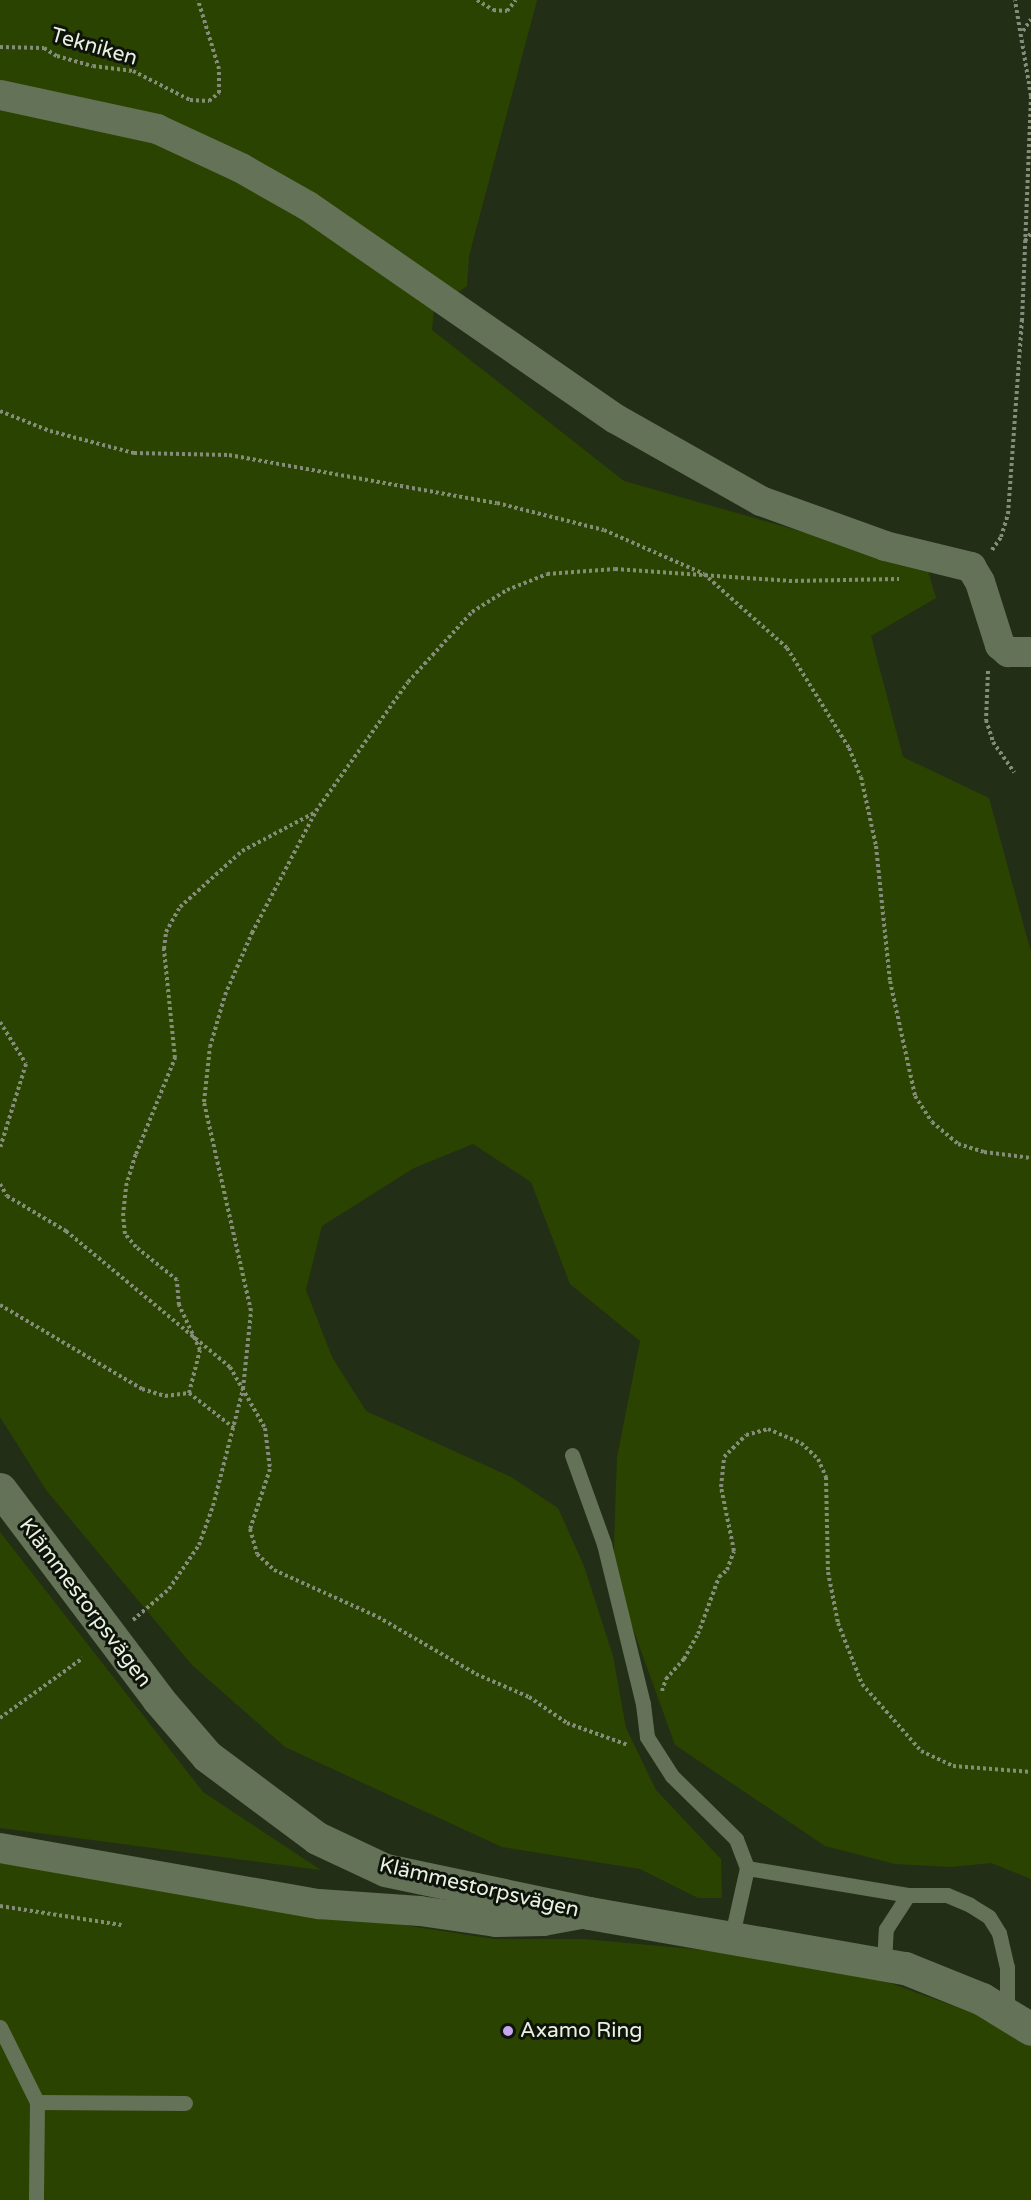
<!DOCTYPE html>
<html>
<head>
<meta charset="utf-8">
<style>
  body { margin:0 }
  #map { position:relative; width:1031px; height:2200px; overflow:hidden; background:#232e16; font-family:"Varela Round",sans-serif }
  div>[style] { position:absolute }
  .green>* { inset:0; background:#2a4300 }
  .path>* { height:4px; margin-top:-2px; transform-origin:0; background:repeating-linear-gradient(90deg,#848d7a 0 3px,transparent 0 6px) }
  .lane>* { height:15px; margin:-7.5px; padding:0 7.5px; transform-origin:7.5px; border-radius:7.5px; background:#647257 }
  .street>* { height:30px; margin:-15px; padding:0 15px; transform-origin:15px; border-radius:15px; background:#647257 }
  .secondary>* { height:33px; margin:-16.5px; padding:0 16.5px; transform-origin:16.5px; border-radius:16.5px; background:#647257 }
  .dots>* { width:16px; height:16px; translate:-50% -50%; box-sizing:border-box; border:3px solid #0f140a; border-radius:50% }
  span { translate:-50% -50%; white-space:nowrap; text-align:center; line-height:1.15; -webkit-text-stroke:6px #0f140a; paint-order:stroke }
  .street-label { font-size:21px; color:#e9f1e2 }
  .poi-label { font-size:21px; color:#e9f1e2 }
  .left { translate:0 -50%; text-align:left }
</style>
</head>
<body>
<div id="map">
  <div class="green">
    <div style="clip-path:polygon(0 0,537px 0,469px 256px,467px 286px,434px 309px,432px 330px,624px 481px,927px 567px,936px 598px,871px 636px,903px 757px,989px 798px,1031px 952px,1031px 1879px,991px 1863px,951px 1867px,895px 1864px,825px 1846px,675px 1745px,613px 1573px,617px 1457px,640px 1341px,570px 1284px,531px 1182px,473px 1144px,414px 1168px,322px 1226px,306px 1290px,332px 1357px,366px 1411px,511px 1477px,558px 1508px,584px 1566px,613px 1656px,626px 1728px,656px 1790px,721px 1859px,722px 1898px,698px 1898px,640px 1869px,502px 1847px,285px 1747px,192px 1665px,46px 1490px,0 1417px)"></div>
    <div style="clip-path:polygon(0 1532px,203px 1792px,321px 1870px,0 1828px)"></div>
    <div style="clip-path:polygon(0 1863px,494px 1939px,584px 1939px,726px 1952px,871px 1976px,1000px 2023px,1031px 2040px,1031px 2200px,0 2200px)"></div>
  </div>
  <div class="path">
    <div style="left:477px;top:0;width:19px;rotate:32deg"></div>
    <div style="left:493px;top:10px;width:14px;rotate:4deg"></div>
    <div style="left:507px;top:11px;width:14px;rotate:-51deg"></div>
    <div style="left:1023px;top:31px;width:14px;rotate:-56deg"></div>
    <div style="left:0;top:47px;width:44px;rotate:1.3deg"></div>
    <div style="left:44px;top:48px;width:15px;rotate:32deg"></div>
    <div style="left:57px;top:56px;width:37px;rotate:16deg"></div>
    <div style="left:93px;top:66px;width:40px;rotate:7.1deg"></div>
    <div style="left:133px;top:71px;width:64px;rotate:27deg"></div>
    <div style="left:190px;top:100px;width:19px;rotate:3deg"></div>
    <div style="left:209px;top:101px;width:13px;rotate:-39deg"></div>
    <div style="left:219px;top:93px;width:24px;rotate:-90deg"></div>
    <div style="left:219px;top:69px;width:72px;rotate:-106.9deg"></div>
    <div style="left:1025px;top:241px;width:10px;rotate:-53deg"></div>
    <div style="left:0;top:411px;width:54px;rotate:21.8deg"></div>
    <div style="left:50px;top:431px;width:87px;rotate:14.7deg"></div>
    <div style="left:134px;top:453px;width:95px;rotate:1.2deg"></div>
    <div style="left:229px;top:455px;width:272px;rotate:10.2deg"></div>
    <div style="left:497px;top:503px;width:110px;rotate:14.2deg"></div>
    <div style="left:604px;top:530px;width:109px;rotate:23.7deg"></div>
    <div style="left:704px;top:574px;width:111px;rotate:41.7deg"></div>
    <div style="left:787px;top:648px;width:118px;rotate:58.2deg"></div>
    <div style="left:849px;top:748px;width:31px;rotate:68deg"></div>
    <div style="left:861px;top:777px;width:71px;rotate:77.7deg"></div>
    <div style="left:876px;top:846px;width:136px;rotate:84.1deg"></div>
    <div style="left:890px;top:981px;width:118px;rotate:77.7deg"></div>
    <div style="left:915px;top:1096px;width:31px;rotate:57deg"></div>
    <div style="left:932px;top:1122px;width:34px;rotate:40deg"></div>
    <div style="left:958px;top:1144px;width:27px;rotate:17deg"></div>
    <div style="left:984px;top:1152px;width:47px;rotate:7.3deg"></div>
    <div style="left:992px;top:550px;width:16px;rotate:-55deg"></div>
    <div style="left:1001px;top:537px;width:24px;rotate:-73deg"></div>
    <div style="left:1008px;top:514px;width:194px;rotate:-85.9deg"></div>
    <div style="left:1022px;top:321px;width:225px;rotate:-87.7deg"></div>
    <div style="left:1031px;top:96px;width:97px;rotate:-99.5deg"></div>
    <div style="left:988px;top:671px;width:49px;rotate:92.3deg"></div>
    <div style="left:986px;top:720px;width:23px;rotate:72deg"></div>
    <div style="left:993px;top:742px;width:37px;rotate:55deg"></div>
    <div style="left:0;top:1022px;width:49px;rotate:58.2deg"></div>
    <div style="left:26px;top:1064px;width:88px;rotate:107.2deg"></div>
    <div style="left:0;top:1184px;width:14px;rotate:60deg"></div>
    <div style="left:7px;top:1196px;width:69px;rotate:30.7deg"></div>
    <div style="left:66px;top:1231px;width:213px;rotate:39.7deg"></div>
    <div style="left:230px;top:1367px;width:70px;rotate:60.2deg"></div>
    <div style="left:265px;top:1428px;width:41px;rotate:83deg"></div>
    <div style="left:270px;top:1469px;width:63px;rotate:108.4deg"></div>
    <div style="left:250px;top:1529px;width:26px;rotate:74deg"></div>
    <div style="left:257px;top:1554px;width:23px;rotate:43deg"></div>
    <div style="left:274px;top:1570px;width:114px;rotate:24.3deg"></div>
    <div style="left:378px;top:1617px;width:113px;rotate:30.2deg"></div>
    <div style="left:476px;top:1674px;width:58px;rotate:23.5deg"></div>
    <div style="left:529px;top:1697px;width:46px;rotate:34.4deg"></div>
    <div style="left:567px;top:1723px;width:65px;rotate:19.8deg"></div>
    <div style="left:0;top:1305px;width:165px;rotate:30.6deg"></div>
    <div style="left:142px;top:1389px;width:24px;rotate:17deg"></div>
    <div style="left:165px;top:1396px;width:24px;rotate:-7deg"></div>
    <div style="left:189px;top:1393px;width:44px;rotate:-75.7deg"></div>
    <div style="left:200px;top:1350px;width:50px;rotate:-115deg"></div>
    <div style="left:179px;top:1305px;width:25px;rotate:-95deg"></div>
    <div style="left:177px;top:1280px;width:53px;rotate:-141.2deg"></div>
    <div style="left:136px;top:1247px;width:17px;rotate:-130deg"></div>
    <div style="left:125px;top:1234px;width:18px;rotate:-96deg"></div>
    <div style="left:123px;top:1216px;width:30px;rotate:-84deg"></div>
    <div style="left:126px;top:1186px;width:34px;rotate:-73deg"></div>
    <div style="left:136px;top:1154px;width:104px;rotate:-67.9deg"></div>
    <div style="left:175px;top:1058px;width:110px;rotate:-95.8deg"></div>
    <div style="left:164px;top:949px;width:17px;rotate:-83deg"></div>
    <div style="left:166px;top:932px;width:29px;rotate:-61deg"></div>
    <div style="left:180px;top:907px;width:84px;rotate:-42.1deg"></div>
    <div style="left:242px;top:851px;width:84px;rotate:-27.8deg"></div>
    <div style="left:189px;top:1393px;width:57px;rotate:37.9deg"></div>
    <div style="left:133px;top:1620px;width:48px;rotate:-40.7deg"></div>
    <div style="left:169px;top:1589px;width:53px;rotate:-55.7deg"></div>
    <div style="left:199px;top:1545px;width:41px;rotate:-70.3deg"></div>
    <div style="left:213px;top:1506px;width:121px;rotate:-75.6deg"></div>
    <div style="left:243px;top:1389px;width:78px;rotate:-84.1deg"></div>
    <div style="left:251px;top:1311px;width:214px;rotate:-102.7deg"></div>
    <div style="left:204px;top:1102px;width:55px;rotate:-83.8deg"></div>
    <div style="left:210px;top:1047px;width:54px;rotate:-73.9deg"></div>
    <div style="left:225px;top:995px;width:68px;rotate:-66.5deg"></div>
    <div style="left:252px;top:933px;width:138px;rotate:-62.3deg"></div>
    <div style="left:316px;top:811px;width:158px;rotate:-54.5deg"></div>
    <div style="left:408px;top:682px;width:95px;rotate:-47.6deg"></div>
    <div style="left:472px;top:612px;width:41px;rotate:-32.2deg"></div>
    <div style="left:507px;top:590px;width:43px;rotate:-21.8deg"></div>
    <div style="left:547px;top:574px;width:68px;rotate:-4.2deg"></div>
    <div style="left:615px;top:569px;width:174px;rotate:3.9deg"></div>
    <div style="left:789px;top:581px;width:110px;rotate:-1deg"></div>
    <div style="left:662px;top:1691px;width:13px;rotate:-72deg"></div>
    <div style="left:666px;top:1679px;width:27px;rotate:-48deg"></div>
    <div style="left:684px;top:1659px;width:29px;rotate:-61deg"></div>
    <div style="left:698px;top:1634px;width:61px;rotate:-69.8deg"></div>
    <div style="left:719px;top:1577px;width:11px;rotate:-41deg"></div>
    <div style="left:727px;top:1570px;width:20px;rotate:-70deg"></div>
    <div style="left:734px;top:1551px;width:65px;rotate:-101.5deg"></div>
    <div style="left:721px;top:1487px;width:30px;rotate:-84deg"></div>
    <div style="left:724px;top:1457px;width:31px;rotate:-45deg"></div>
    <div style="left:746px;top:1435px;width:23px;rotate:-15deg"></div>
    <div style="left:768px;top:1429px;width:36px;rotate:23deg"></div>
    <div style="left:801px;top:1443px;width:23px;rotate:43deg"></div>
    <div style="left:818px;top:1459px;width:20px;rotate:66deg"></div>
    <div style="left:826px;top:1477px;width:95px;rotate:88.8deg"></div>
    <div style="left:828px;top:1572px;width:52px;rotate:78.9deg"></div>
    <div style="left:838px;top:1623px;width:66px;rotate:68.5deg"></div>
    <div style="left:862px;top:1684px;width:89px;rotate:48.6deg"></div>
    <div style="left:921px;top:1751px;width:35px;rotate:25deg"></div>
    <div style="left:953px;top:1766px;width:78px;rotate:4.4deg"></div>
    <div style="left:0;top:1718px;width:102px;rotate:-35.9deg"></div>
    <div style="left:0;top:1906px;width:123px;rotate:8.9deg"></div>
  </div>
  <div class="lane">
    <div style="left:572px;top:1455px;width:95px;rotate:70.2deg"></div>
    <div style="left:604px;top:1544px;width:165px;rotate:76.3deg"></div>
    <div style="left:643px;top:1704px;width:33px;rotate:83deg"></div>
    <div style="left:647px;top:1737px;width:46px;rotate:57.3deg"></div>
    <div style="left:672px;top:1776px;width:90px;rotate:44.5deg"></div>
    <div style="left:736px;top:1839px;width:31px;rotate:69deg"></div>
    <div style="left:747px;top:1868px;width:69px;rotate:102.6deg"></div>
    <div style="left:747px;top:1868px;width:163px;rotate:9.5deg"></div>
    <div style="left:908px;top:1895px;width:39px"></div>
    <div style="left:947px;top:1895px;width:25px;rotate:23deg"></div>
    <div style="left:970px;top:1905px;width:22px;rotate:32deg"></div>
    <div style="left:989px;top:1917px;width:19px;rotate:58deg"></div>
    <div style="left:999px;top:1933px;width:35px;rotate:77deg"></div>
    <div style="left:1007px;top:1967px;width:46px;rotate:90deg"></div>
    <div style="left:884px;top:1963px;width:34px;rotate:-87deg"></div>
    <div style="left:886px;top:1929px;width:40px;rotate:-57.1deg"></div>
    <div style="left:0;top:2027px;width:84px;rotate:63.7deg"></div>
    <div style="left:37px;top:2102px;width:98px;rotate:90.6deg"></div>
    <div style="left:37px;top:2102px;width:148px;rotate:0.4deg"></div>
  </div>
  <div class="street">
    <div style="left:0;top:95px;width:161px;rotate:12.2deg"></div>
    <div style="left:157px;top:129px;width:93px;rotate:24.9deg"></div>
    <div style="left:241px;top:168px;width:77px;rotate:29.6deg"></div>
    <div style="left:308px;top:206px;width:374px;rotate:34.7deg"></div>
    <div style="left:616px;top:419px;width:167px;rotate:29.5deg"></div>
    <div style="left:761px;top:501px;width:132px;rotate:19.9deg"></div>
    <div style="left:885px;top:546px;width:89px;rotate:13.7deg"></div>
    <div style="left:971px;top:567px;width:17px;rotate:59deg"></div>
    <div style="left:980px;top:582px;width:66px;rotate:72.4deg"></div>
    <div style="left:1000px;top:645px;width:11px;rotate:41deg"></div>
    <div style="left:1008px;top:652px;width:23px"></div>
    <div style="left:0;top:1848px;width:324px;rotate:10deg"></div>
    <div style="left:319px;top:1904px;width:101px;rotate:4deg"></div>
    <div style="left:420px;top:1911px;width:77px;rotate:8.2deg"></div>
    <div style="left:496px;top:1922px;width:47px;rotate:-1.2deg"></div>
    <div style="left:543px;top:1921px;width:44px;rotate:-10.5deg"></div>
  </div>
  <div class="secondary">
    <div style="left:0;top:1489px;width:263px;rotate:53deg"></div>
    <div style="left:158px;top:1699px;width:75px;rotate:49.3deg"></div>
    <div style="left:207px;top:1756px;width:137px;rotate:36.7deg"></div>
    <div style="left:317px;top:1838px;width:75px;rotate:25.2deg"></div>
    <div style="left:385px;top:1870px;width:208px;rotate:11.9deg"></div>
    <div style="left:589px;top:1913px;width:321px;rotate:9.9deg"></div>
    <div style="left:905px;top:1968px;width:83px;rotate:21.9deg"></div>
    <div style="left:982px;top:1999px;width:57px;rotate:31.5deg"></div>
  </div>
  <div class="dots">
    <div style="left:508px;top:2031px;background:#c7a6ef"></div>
  </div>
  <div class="street-label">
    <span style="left:94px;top:47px;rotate:16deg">Tekniken</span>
    <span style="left:85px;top:1603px;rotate:53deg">Klämmestorpsvägen</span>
    <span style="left:479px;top:1888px;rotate:13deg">Klämmestorpsvägen</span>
  </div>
  <div class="poi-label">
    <span class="left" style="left:520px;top:2031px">Axamo Ring</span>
  </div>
</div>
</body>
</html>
